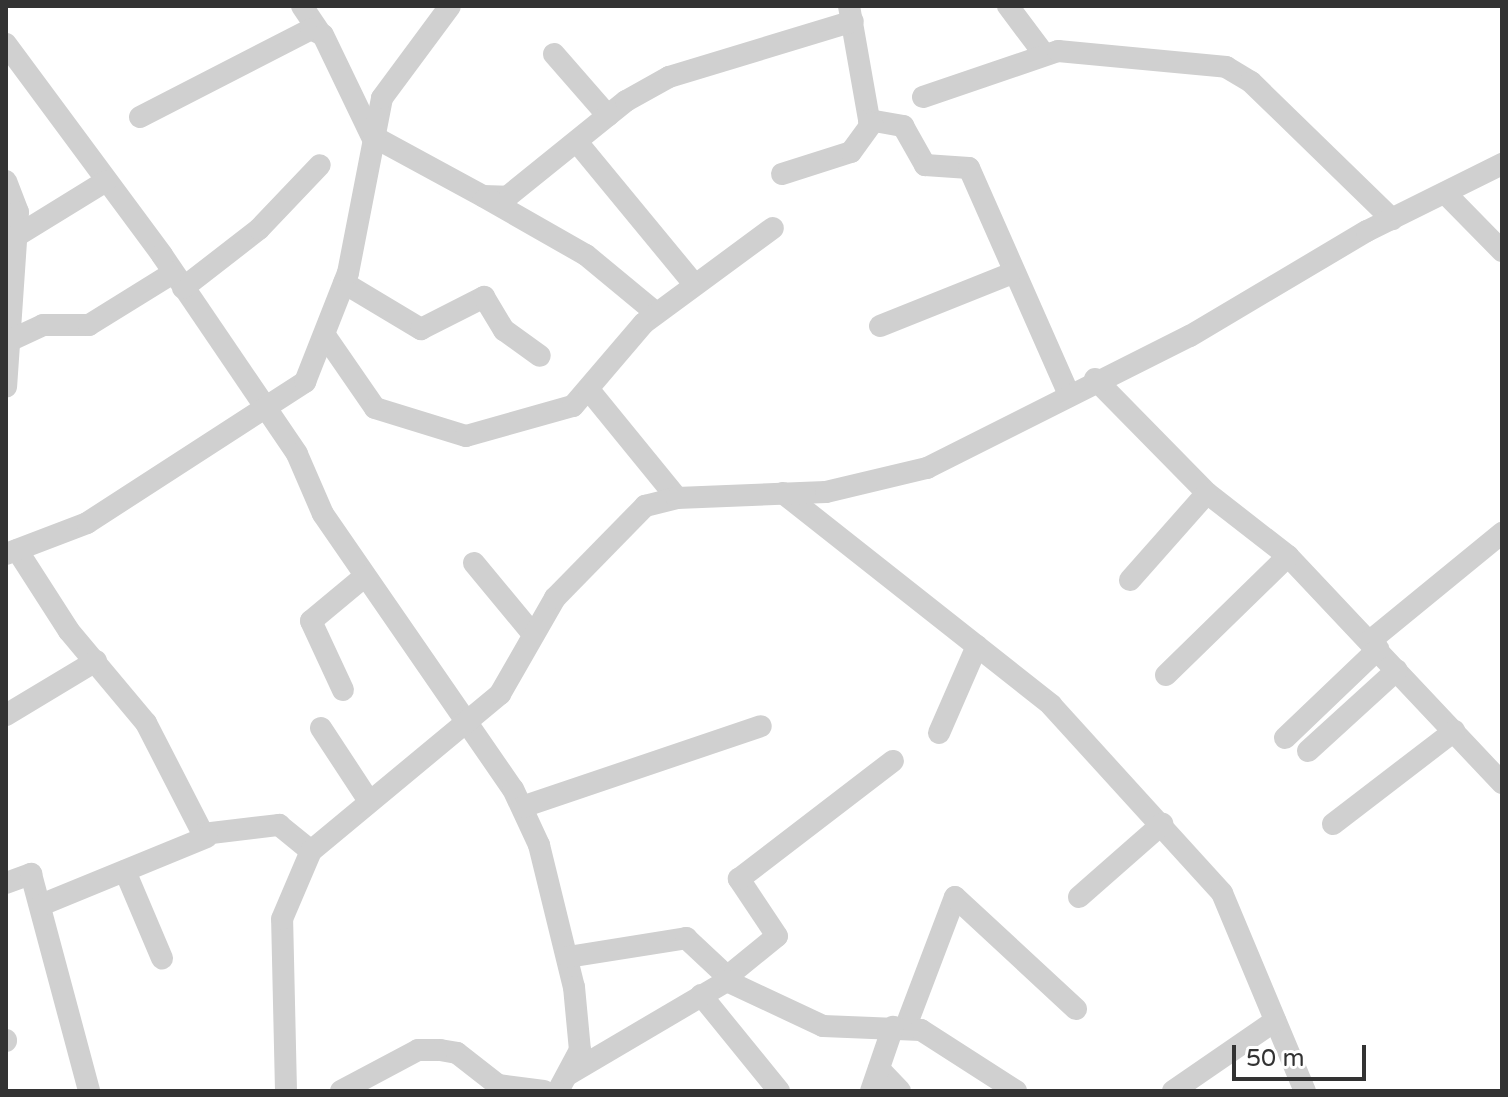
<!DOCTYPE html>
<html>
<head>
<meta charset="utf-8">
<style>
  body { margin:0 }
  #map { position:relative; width:1508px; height:1097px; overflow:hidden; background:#fff; font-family:"Varela Round",sans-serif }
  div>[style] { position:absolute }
  .minor>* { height:22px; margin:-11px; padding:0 11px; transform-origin:11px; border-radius:11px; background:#d0d0d0 }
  span { translate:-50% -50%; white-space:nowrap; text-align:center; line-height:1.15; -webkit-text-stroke:8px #fff; paint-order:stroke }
  .frame { position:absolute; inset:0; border:8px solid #333; pointer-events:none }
  .scale { position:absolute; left:1232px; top:1045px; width:134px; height:36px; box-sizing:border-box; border:4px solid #333; border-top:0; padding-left:10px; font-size:24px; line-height:28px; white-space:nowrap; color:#333; -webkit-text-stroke:6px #fff; paint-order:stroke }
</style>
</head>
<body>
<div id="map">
  <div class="minor">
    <div style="left:302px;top:6px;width:30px;rotate:56deg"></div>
    <div style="left:849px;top:6px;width:116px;rotate:80deg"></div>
    <div style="left:869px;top:120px;width:35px;rotate:10deg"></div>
    <div style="left:903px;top:126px;width:45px;rotate:60.6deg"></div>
    <div style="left:925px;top:165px;width:44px;rotate:3.9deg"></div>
    <div style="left:969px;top:168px;width:248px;rotate:66.2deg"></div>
    <div style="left:1008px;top:6px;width:60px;rotate:53.1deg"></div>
    <div style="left:6px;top:44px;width:262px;rotate:53.5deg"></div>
    <div style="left:162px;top:255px;width:240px;rotate:55.8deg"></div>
    <div style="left:297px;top:454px;width:65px;rotate:66.6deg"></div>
    <div style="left:323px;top:514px;width:334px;rotate:55.4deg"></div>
    <div style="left:513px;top:789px;width:62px;rotate:65.1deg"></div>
    <div style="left:539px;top:845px;width:146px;rotate:76.2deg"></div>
    <div style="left:574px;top:987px;width:63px;rotate:84.6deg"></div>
    <div style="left:580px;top:1050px;width:47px;rotate:118.2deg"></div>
    <div style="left:554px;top:54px;width:82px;rotate:48.9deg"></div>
    <div style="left:923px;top:97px;width:143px;rotate:-18.8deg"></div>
    <div style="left:1058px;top:51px;width:169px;rotate:5.4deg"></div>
    <div style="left:1226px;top:67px;width:29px;rotate:31deg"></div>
    <div style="left:1251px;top:82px;width:197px;rotate:44.2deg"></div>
    <div style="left:140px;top:117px;width:192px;rotate:-27.2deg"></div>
    <div style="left:311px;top:29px;width:13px;rotate:27deg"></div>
    <div style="left:323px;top:35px;width:120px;rotate:64.3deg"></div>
    <div style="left:376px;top:138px;width:122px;rotate:28.5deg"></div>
    <div style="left:483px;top:196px;width:24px;rotate:2deg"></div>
    <div style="left:507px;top:197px;width:153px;rotate:-38.9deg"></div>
    <div style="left:626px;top:101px;width:49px;rotate:-29.2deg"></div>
    <div style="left:669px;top:77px;width:192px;rotate:-16.9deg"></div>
    <div style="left:577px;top:142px;width:185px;rotate:50.5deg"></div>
    <div style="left:782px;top:174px;width:72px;rotate:-17.7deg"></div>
    <div style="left:851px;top:152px;width:36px;rotate:-54deg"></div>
    <div style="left:6px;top:181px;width:33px;rotate:69deg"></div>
    <div style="left:18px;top:212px;width:175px;rotate:93.9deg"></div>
    <div style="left:1446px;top:194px;width:80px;rotate:45.5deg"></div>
    <div style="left:486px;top:198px;width:115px;rotate:29.7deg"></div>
    <div style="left:586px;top:255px;width:91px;rotate:39.6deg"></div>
    <div style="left:15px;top:237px;width:107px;rotate:-31.6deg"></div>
    <div style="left:344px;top:283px;width:90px;rotate:30.9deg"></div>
    <div style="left:421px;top:329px;width:71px;rotate:-26.9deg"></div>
    <div style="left:484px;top:297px;width:39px;rotate:59deg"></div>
    <div style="left:504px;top:330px;width:44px;rotate:35.8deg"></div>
    <div style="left:183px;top:288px;width:96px;rotate:-37.8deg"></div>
    <div style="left:259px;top:229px;width:88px;rotate:-46.4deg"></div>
    <div style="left:880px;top:326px;width:140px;rotate:-21.8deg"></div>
    <div style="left:326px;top:337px;width:86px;rotate:55.4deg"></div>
    <div style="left:375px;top:408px;width:95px;rotate:17.1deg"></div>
    <div style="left:466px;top:436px;width:111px;rotate:-15.7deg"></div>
    <div style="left:573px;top:406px;width:109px;rotate:-49.5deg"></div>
    <div style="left:644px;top:323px;width:160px;rotate:-36.4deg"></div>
    <div style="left:11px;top:340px;width:35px;rotate:-25deg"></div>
    <div style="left:43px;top:325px;width:46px"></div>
    <div style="left:89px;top:325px;width:99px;rotate:-31.8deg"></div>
    <div style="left:1095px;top:379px;width:160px;rotate:45.5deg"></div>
    <div style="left:1207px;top:493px;width:103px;rotate:37.9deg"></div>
    <div style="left:1288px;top:556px;width:312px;rotate:46.7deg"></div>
    <div style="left:589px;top:390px;width:139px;rotate:50.8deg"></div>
    <div style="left:783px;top:493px;width:342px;rotate:38.3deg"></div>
    <div style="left:1051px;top:705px;width:254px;rotate:47.7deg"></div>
    <div style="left:1222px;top:893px;width:215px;rotate:67.3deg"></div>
    <div style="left:17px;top:550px;width:96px;rotate:57.3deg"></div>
    <div style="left:69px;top:631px;width:120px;rotate:50.1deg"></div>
    <div style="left:146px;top:723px;width:125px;rotate:62.8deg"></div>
    <div style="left:203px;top:834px;width:77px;rotate:-6.8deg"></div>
    <div style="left:279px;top:825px;width:41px;rotate:39.1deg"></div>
    <div style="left:6px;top:554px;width:87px;rotate:-20.9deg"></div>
    <div style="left:87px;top:523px;width:260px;rotate:-32.9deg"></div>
    <div style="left:305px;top:382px;width:117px;rotate:-68.5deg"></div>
    <div style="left:348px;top:273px;width:178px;rotate:-79deg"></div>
    <div style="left:382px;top:98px;width:114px;rotate:-53.5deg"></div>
    <div style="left:474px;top:563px;width:89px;rotate:50.4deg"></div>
    <div style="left:1130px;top:580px;width:116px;rotate:-48.5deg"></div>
    <div style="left:1370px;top:641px;width:171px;rotate:-39.3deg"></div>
    <div style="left:1166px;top:675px;width:170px;rotate:-44.3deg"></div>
    <div style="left:343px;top:690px;width:76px;rotate:-114.9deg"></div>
    <div style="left:311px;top:621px;width:70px;rotate:-39.8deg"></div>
    <div style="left:6px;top:715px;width:105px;rotate:-31deg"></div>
    <div style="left:321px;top:728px;width:87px;rotate:56.7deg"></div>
    <div style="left:939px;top:733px;width:95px;rotate:-66.4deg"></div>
    <div style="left:1285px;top:738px;width:129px;rotate:-43.7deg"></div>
    <div style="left:1308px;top:751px;width:120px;rotate:-42.3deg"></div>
    <div style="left:522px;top:807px;width:252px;rotate:-18.7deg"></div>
    <div style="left:1333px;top:824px;width:153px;rotate:-37.5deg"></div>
    <div style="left:125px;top:871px;width:95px;rotate:67deg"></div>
    <div style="left:6px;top:883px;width:27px;rotate:-20deg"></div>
    <div style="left:31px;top:874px;width:225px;rotate:75deg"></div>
    <div style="left:1079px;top:897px;width:111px;rotate:-41.3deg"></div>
    <div style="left:41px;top:905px;width:179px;rotate:-22.3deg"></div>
    <div style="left:568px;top:957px;width:120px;rotate:-9.1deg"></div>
    <div style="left:686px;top:938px;width:63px;rotate:43.1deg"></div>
    <div style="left:728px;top:976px;width:63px;rotate:-39.2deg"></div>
    <div style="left:777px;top:936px;width:69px;rotate:-123.7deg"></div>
    <div style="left:739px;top:879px;width:194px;rotate:-37.5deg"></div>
    <div style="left:701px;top:995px;width:124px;rotate:50.9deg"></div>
    <div style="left:906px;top:1026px;width:138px;rotate:-69.2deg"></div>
    <div style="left:955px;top:897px;width:165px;rotate:42.8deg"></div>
    <div style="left:6px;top:1040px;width:1px;rotate:90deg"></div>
    <div style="left:879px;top:1069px;width:30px;rotate:46deg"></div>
    <div style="left:569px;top:1074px;width:183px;rotate:-30.5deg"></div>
    <div style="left:727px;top:981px;width:106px;rotate:25.1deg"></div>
    <div style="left:823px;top:1026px;width:98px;rotate:2.3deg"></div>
    <div style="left:921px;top:1030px;width:113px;rotate:32.7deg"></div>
    <div style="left:286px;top:1091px;width:172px;rotate:-91.3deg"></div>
    <div style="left:282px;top:919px;width:74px;rotate:-66.9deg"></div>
    <div style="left:311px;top:851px;width:246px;rotate:-39.7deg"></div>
    <div style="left:500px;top:694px;width:111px;rotate:-60.2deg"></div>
    <div style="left:555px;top:598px;width:129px;rotate:-45.6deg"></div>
    <div style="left:645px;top:506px;width:33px;rotate:-14deg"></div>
    <div style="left:677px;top:498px;width:149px;rotate:-2.3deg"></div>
    <div style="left:826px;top:492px;width:104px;rotate:-13.4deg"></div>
    <div style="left:927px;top:468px;width:294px;rotate:-26.7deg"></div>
    <div style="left:1190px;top:336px;width:206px;rotate:-30.7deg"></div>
    <div style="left:1367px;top:231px;width:151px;rotate:-26.4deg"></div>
    <div style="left:341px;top:1091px;width:87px;rotate:-28deg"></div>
    <div style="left:418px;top:1050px;width:22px"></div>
    <div style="left:440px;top:1050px;width:17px;rotate:10deg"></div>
    <div style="left:457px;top:1053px;width:52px;rotate:38deg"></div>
    <div style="left:498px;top:1085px;width:46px;rotate:7.4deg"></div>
    <div style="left:871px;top:1091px;width:68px;rotate:-71deg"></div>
    <div style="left:1173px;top:1091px;width:124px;rotate:-34.5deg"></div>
  </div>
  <div class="frame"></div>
  <div class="scale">50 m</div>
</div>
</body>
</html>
